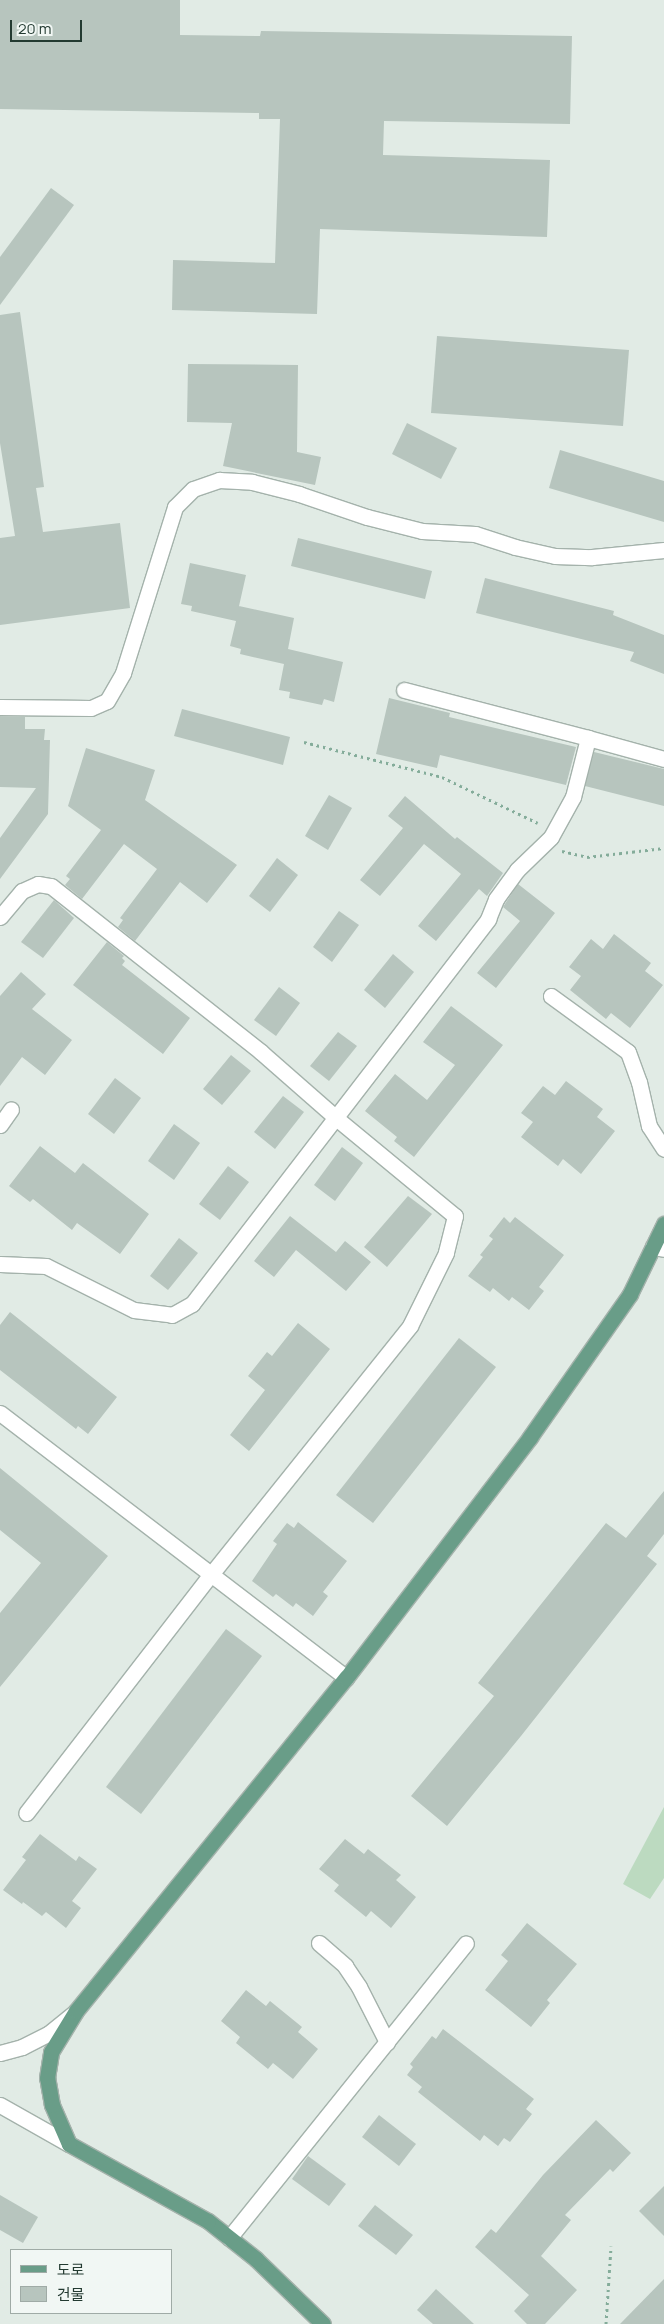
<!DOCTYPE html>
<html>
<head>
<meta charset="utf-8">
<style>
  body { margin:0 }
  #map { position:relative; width:664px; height:2324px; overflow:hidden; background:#e1ebe5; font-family:Manrope,"Noto Sans KR",sans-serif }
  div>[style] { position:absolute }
  .green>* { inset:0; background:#bcdac0 }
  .building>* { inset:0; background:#b7c5be }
  .path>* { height:3px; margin-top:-1.5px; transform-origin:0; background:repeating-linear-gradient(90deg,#84ac9a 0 2.5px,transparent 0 6.5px) }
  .roads { filter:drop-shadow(1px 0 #a4b2ab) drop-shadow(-1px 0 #a4b2ab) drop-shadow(0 1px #a4b2ab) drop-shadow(0 -1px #a4b2ab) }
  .minor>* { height:15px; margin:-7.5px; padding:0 7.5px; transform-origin:7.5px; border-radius:7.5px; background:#fff }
  .major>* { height:15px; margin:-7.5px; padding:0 7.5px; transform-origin:7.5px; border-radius:7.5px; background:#699d88 }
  span { translate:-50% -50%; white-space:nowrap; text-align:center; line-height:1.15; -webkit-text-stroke:4px #f1f7f4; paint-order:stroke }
  .legend { position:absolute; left:10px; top:2249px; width:162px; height:65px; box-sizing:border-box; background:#f1f7f4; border:1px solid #9faba6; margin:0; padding:6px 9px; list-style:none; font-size:15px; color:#233a31 }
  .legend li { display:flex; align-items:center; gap:10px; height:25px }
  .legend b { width:25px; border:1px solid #9faba6 }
  .scale { position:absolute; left:10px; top:20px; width:72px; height:22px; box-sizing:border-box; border:2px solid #233a31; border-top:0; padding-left:6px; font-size:15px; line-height:18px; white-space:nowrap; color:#233a31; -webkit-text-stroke:4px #f1f7f4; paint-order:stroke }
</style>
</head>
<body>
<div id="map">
  <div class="green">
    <div style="clip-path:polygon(664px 1807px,664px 1878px,650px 1899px,623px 1884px)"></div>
  </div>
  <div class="building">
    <div style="clip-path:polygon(0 0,180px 0,180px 35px,260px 36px,261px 31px,572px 36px,570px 124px,384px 121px,383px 155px,550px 160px,547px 237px,320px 229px,317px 314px,172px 310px,173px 260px,275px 263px,280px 119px,259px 119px,259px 113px,0 109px)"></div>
    <div style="clip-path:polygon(51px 188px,74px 205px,0 305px,0 257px)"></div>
    <div style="clip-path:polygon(20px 312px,44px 487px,36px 488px,43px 532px,120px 523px,130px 608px,0 625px,0 538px,15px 536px,0 443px,0 315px)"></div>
    <div style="clip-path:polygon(437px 336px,629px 350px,623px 426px,431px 413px)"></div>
    <div style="clip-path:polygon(188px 364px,298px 365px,297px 452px,321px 457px,315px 485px,223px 466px,232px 423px,187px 422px)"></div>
    <div style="clip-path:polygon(407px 423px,457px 448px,441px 479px,392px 454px)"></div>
    <div style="clip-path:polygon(560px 450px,664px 481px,664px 522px,549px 488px)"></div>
    <div style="clip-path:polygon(298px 538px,432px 571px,425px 599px,291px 566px)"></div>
    <div style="clip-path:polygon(190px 563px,246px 575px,237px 615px,239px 606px,294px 618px,288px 649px,343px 662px,334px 702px,324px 699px,322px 705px,289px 698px,290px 692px,279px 690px,284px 664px,240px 654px,241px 649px,230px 646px,236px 621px,191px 611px,192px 606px,181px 604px)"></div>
    <div style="clip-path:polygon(485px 578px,614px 611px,613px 615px,664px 635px,664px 674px,630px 661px,634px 652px,476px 613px)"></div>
    <div style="clip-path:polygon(389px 698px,450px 713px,449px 717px,576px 747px,566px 785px,440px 755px,437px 768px,376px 754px)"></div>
    <div style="clip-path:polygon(182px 709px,290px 737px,283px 765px,174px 736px)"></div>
    <div style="clip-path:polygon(0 716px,25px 717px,25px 729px,45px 729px,44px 740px,50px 740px,48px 814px,0 879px,0 838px,36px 788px,0 787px)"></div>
    <div style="clip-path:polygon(86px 748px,155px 770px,145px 800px,237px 865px,207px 903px,180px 882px,135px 941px,118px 927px,123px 920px,120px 918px,157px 869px,124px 844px,82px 899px,65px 885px,70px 879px,66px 876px,101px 830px,68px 806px)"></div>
    <div style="clip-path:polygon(594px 752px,664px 769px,664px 806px,585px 786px)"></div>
    <div style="clip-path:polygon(329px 795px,352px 808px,328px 850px,305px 836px)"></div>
    <div style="clip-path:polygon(405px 796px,455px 839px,457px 837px,503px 873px,487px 896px,479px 889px,436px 941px,418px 926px,461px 874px,424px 844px,380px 896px,360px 880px,403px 828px,388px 816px)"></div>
    <div style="clip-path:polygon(277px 858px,298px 875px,270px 912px,249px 896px)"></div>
    <div style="clip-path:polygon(518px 884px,555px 913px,496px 988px,477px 973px,520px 921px,503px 907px)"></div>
    <div style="clip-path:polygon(54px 900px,74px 918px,43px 958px,21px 942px)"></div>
    <div style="clip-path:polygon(339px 911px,359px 925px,332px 962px,313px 947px)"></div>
    <div style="clip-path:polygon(614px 934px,651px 963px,645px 971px,663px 985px,630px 1028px,611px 1013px,606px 1019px,570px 990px,581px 976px,569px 967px,591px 939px,603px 949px)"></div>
    <div style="clip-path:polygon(107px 942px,124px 956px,122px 958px,125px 961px,122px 965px,190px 1018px,163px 1054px,73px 985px)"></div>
    <div style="clip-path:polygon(393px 954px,414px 972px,385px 1008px,364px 990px)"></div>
    <div style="clip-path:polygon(21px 972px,46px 994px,32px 1009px,72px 1040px,45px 1075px,22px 1057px,0 1086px,0 996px)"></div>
    <div style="clip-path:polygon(279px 987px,300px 1003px,276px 1036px,254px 1020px)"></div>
    <div style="clip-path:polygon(451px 1006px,503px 1045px,414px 1157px,394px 1141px,397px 1137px,365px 1111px,395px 1074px,427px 1100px,455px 1065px,423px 1042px)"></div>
    <div style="clip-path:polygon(338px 1032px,357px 1046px,329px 1081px,310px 1066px)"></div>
    <div style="clip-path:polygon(231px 1055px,251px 1071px,222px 1105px,203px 1089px)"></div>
    <div style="clip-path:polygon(115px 1078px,141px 1098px,114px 1134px,88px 1114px)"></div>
    <div style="clip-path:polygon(566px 1081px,603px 1109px,597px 1117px,615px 1131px,581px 1174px,563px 1159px,558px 1166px,521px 1137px,533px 1122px,521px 1113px,543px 1086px,555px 1095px)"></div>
    <div style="clip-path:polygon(283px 1096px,304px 1112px,275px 1149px,254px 1132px)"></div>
    <div style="clip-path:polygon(174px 1124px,200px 1143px,174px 1180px,148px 1161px)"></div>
    <div style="clip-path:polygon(40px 1146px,75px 1173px,83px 1163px,149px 1214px,120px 1254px,77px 1223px,72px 1230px,33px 1199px,30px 1202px,9px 1186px)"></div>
    <div style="clip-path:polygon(342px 1147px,363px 1163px,335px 1201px,314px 1185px)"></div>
    <div style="clip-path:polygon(228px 1166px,249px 1182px,220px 1220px,199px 1204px)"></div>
    <div style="clip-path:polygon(408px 1196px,432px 1214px,387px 1267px,364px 1247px)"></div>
    <div style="clip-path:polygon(290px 1216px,336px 1252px,345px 1241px,371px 1262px,346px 1291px,296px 1250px,274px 1277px,254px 1261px)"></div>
    <div style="clip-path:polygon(504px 1217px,510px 1223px,515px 1217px,564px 1255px,539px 1287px,544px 1291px,529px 1310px,512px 1297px,509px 1301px,493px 1288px,490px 1292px,468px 1276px,483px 1257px,480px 1255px,493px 1239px,489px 1236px)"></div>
    <div style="clip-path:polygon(179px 1238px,198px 1253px,168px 1290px,150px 1276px)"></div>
    <div style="clip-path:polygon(10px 1312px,117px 1397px,88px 1434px,78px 1426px,76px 1429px,0 1370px,0 1325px)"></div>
    <div style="clip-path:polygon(298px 1323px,330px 1349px,249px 1451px,230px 1435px,265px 1390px,248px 1376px,267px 1352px,272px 1356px)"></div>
    <div style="clip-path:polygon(459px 1338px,496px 1367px,373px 1523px,336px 1495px)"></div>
    <div style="clip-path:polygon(0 1468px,108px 1556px,0 1687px,0 1613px,41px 1563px,0 1530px)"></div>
    <div style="clip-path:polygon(664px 1491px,664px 1534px,647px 1556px,657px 1564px,521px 1736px,447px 1826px,411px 1796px,494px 1696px,478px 1683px,606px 1523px,626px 1538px)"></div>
    <div style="clip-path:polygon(298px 1522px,347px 1561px,323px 1592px,328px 1596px,313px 1616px,296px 1603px,293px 1607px,276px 1594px,273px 1597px,252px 1581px,277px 1544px,273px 1541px,287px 1523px,294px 1528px)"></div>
    <div style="clip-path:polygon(226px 1629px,262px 1656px,141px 1814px,106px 1787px)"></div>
    <div style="clip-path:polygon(40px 1834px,76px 1861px,79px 1856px,97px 1869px,72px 1901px,81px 1908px,66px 1928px,46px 1912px,42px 1916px,23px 1902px,22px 1904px,3px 1890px,26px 1860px,22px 1857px)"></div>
    <div style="clip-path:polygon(345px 1839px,364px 1854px,368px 1849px,401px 1875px,396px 1880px,416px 1897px,391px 1928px,371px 1911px,366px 1917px,334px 1891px,339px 1885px,319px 1869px)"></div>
    <div style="clip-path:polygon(527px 1923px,577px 1964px,547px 2000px,550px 2003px,531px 2027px,485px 1990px,508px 1961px,501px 1955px)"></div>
    <div style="clip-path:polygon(246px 1990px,266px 2006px,270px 2001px,302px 2027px,298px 2032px,318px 2049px,293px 2079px,273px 2063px,268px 2069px,236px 2043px,240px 2037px,221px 2021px)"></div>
    <div style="clip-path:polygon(443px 2029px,534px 2099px,526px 2109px,532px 2114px,510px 2142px,504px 2138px,498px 2146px,484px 2135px,480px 2141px,418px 2092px,422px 2087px,407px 2075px,413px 2067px,410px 2064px,432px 2036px,436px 2039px)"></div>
    <div style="clip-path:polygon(379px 2115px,416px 2144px,399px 2166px,362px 2137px)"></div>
    <div style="clip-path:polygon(596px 2120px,631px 2153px,613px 2172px,610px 2169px,565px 2215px,571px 2220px,541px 2256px,577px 2290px,545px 2324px,527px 2324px,514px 2311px,529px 2295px,475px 2247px,491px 2229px,496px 2233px,543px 2175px)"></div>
    <div style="clip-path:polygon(308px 2156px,346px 2184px,329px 2206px,292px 2179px)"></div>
    <div style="clip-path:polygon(664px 2186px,664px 2236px,639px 2211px)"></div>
    <div style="clip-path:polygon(0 2195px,38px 2217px,23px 2243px,0 2230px)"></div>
    <div style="clip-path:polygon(375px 2205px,413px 2235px,396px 2255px,358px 2226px)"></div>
    <div style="clip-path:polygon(664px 2279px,664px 2324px,620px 2324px)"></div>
    <div style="clip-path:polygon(436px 2289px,474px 2324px,433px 2324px,417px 2310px)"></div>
  </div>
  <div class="path">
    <div style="left:304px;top:742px;width:142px;rotate:14.2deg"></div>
    <div style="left:442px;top:777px;width:106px;rotate:25.6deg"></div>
    <div style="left:562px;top:851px;width:26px;rotate:13deg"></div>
    <div style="left:587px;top:857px;width:78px;rotate:-6.7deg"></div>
    <div style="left:606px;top:2324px;width:78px;rotate:-86.3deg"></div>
  </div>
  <div class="roads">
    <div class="minor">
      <div style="left:404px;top:690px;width:190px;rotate:14.6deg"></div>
      <div style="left:0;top:707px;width:91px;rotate:0.6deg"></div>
      <div style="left:91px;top:708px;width:17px;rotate:-24deg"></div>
      <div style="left:107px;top:701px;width:32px;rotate:-60deg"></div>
      <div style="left:123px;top:673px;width:174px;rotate:-72.6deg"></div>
      <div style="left:175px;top:507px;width:25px;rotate:-45deg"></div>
      <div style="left:193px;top:489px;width:28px;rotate:-19deg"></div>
      <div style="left:219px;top:480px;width:33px;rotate:3deg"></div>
      <div style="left:252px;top:482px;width:49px;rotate:14.3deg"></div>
      <div style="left:299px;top:494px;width:72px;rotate:18.7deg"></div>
      <div style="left:367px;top:517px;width:57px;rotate:14.3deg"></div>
      <div style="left:422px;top:531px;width:53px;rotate:3.2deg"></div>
      <div style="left:475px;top:534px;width:42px;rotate:18deg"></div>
      <div style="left:515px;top:547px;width:41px;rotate:12.7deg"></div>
      <div style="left:555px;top:556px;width:37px;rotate:2deg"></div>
      <div style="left:592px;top:557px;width:72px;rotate:-5.6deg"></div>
      <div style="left:0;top:917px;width:34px;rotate:-50deg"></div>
      <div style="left:22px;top:891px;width:17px;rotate:-24deg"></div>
      <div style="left:38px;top:884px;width:13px;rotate:9deg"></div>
      <div style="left:51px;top:886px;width:268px;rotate:38.3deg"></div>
      <div style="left:261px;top:1052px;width:100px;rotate:41.3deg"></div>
      <div style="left:336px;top:1118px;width:154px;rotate:39.5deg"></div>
      <div style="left:455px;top:1216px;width:38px;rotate:104deg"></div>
      <div style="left:446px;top:1253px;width:81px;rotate:116.3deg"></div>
      <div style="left:410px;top:1326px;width:318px;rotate:128.7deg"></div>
      <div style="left:211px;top:1574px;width:302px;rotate:127.7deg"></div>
      <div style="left:551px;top:996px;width:95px;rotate:36deg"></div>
      <div style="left:628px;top:1052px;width:32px;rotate:70deg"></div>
      <div style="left:639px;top:1082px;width:45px;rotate:77.2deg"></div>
      <div style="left:649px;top:1126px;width:27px;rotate:57deg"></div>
      <div style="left:0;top:1125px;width:19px;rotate:-55deg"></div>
      <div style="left:653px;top:1247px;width:11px;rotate:10deg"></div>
      <div style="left:0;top:1264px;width:46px;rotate:2.5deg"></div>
      <div style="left:46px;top:1266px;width:98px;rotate:26.6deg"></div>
      <div style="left:134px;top:1310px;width:38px;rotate:7deg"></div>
      <div style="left:172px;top:1315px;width:23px;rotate:-29deg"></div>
      <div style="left:192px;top:1304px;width:486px;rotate:-52.4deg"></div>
      <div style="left:488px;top:919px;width:22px;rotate:-68deg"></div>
      <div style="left:496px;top:899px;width:36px;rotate:-54deg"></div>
      <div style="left:517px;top:870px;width:47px;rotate:-44.1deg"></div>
      <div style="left:551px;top:837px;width:46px;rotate:-61.2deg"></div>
      <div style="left:573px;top:797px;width:61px;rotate:-75.7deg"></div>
      <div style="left:588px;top:738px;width:79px;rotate:15.4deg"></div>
      <div style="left:0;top:1413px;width:436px;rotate:37.4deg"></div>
      <div style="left:319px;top:1943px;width:35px;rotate:41deg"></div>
      <div style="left:345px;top:1966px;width:25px;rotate:56deg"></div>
      <div style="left:359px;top:1987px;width:62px;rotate:63deg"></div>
      <div style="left:0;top:2053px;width:23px;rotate:-15deg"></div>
      <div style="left:22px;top:2047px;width:29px;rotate:-27deg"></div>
      <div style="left:48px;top:2034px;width:35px;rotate:-39deg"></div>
      <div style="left:0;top:2105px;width:79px;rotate:29.5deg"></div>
      <div style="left:229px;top:2238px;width:378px;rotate:-51.2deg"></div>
    </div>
    <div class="major">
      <div style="left:323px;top:2324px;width:93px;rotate:-135.9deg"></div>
      <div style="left:256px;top:2259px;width:61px;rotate:-141.6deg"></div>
      <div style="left:208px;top:2221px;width:159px;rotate:-151deg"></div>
      <div style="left:69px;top:2144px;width:43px;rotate:-113.6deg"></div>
      <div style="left:52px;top:2105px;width:27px;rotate:-100deg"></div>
      <div style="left:47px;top:2078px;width:26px;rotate:-81deg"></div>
      <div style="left:51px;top:2052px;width:48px;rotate:-58.6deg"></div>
      <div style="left:76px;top:2011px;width:429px;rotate:-51deg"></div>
      <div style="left:346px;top:1678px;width:303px;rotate:-52.6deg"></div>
      <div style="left:530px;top:1437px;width:174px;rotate:-55deg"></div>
      <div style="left:630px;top:1294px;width:78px;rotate:-64.1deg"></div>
    </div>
  </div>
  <ul class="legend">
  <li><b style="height:6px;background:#699d88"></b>도로</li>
  <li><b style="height:14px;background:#b7c5be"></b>건물</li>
  </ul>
  <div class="scale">20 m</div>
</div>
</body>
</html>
